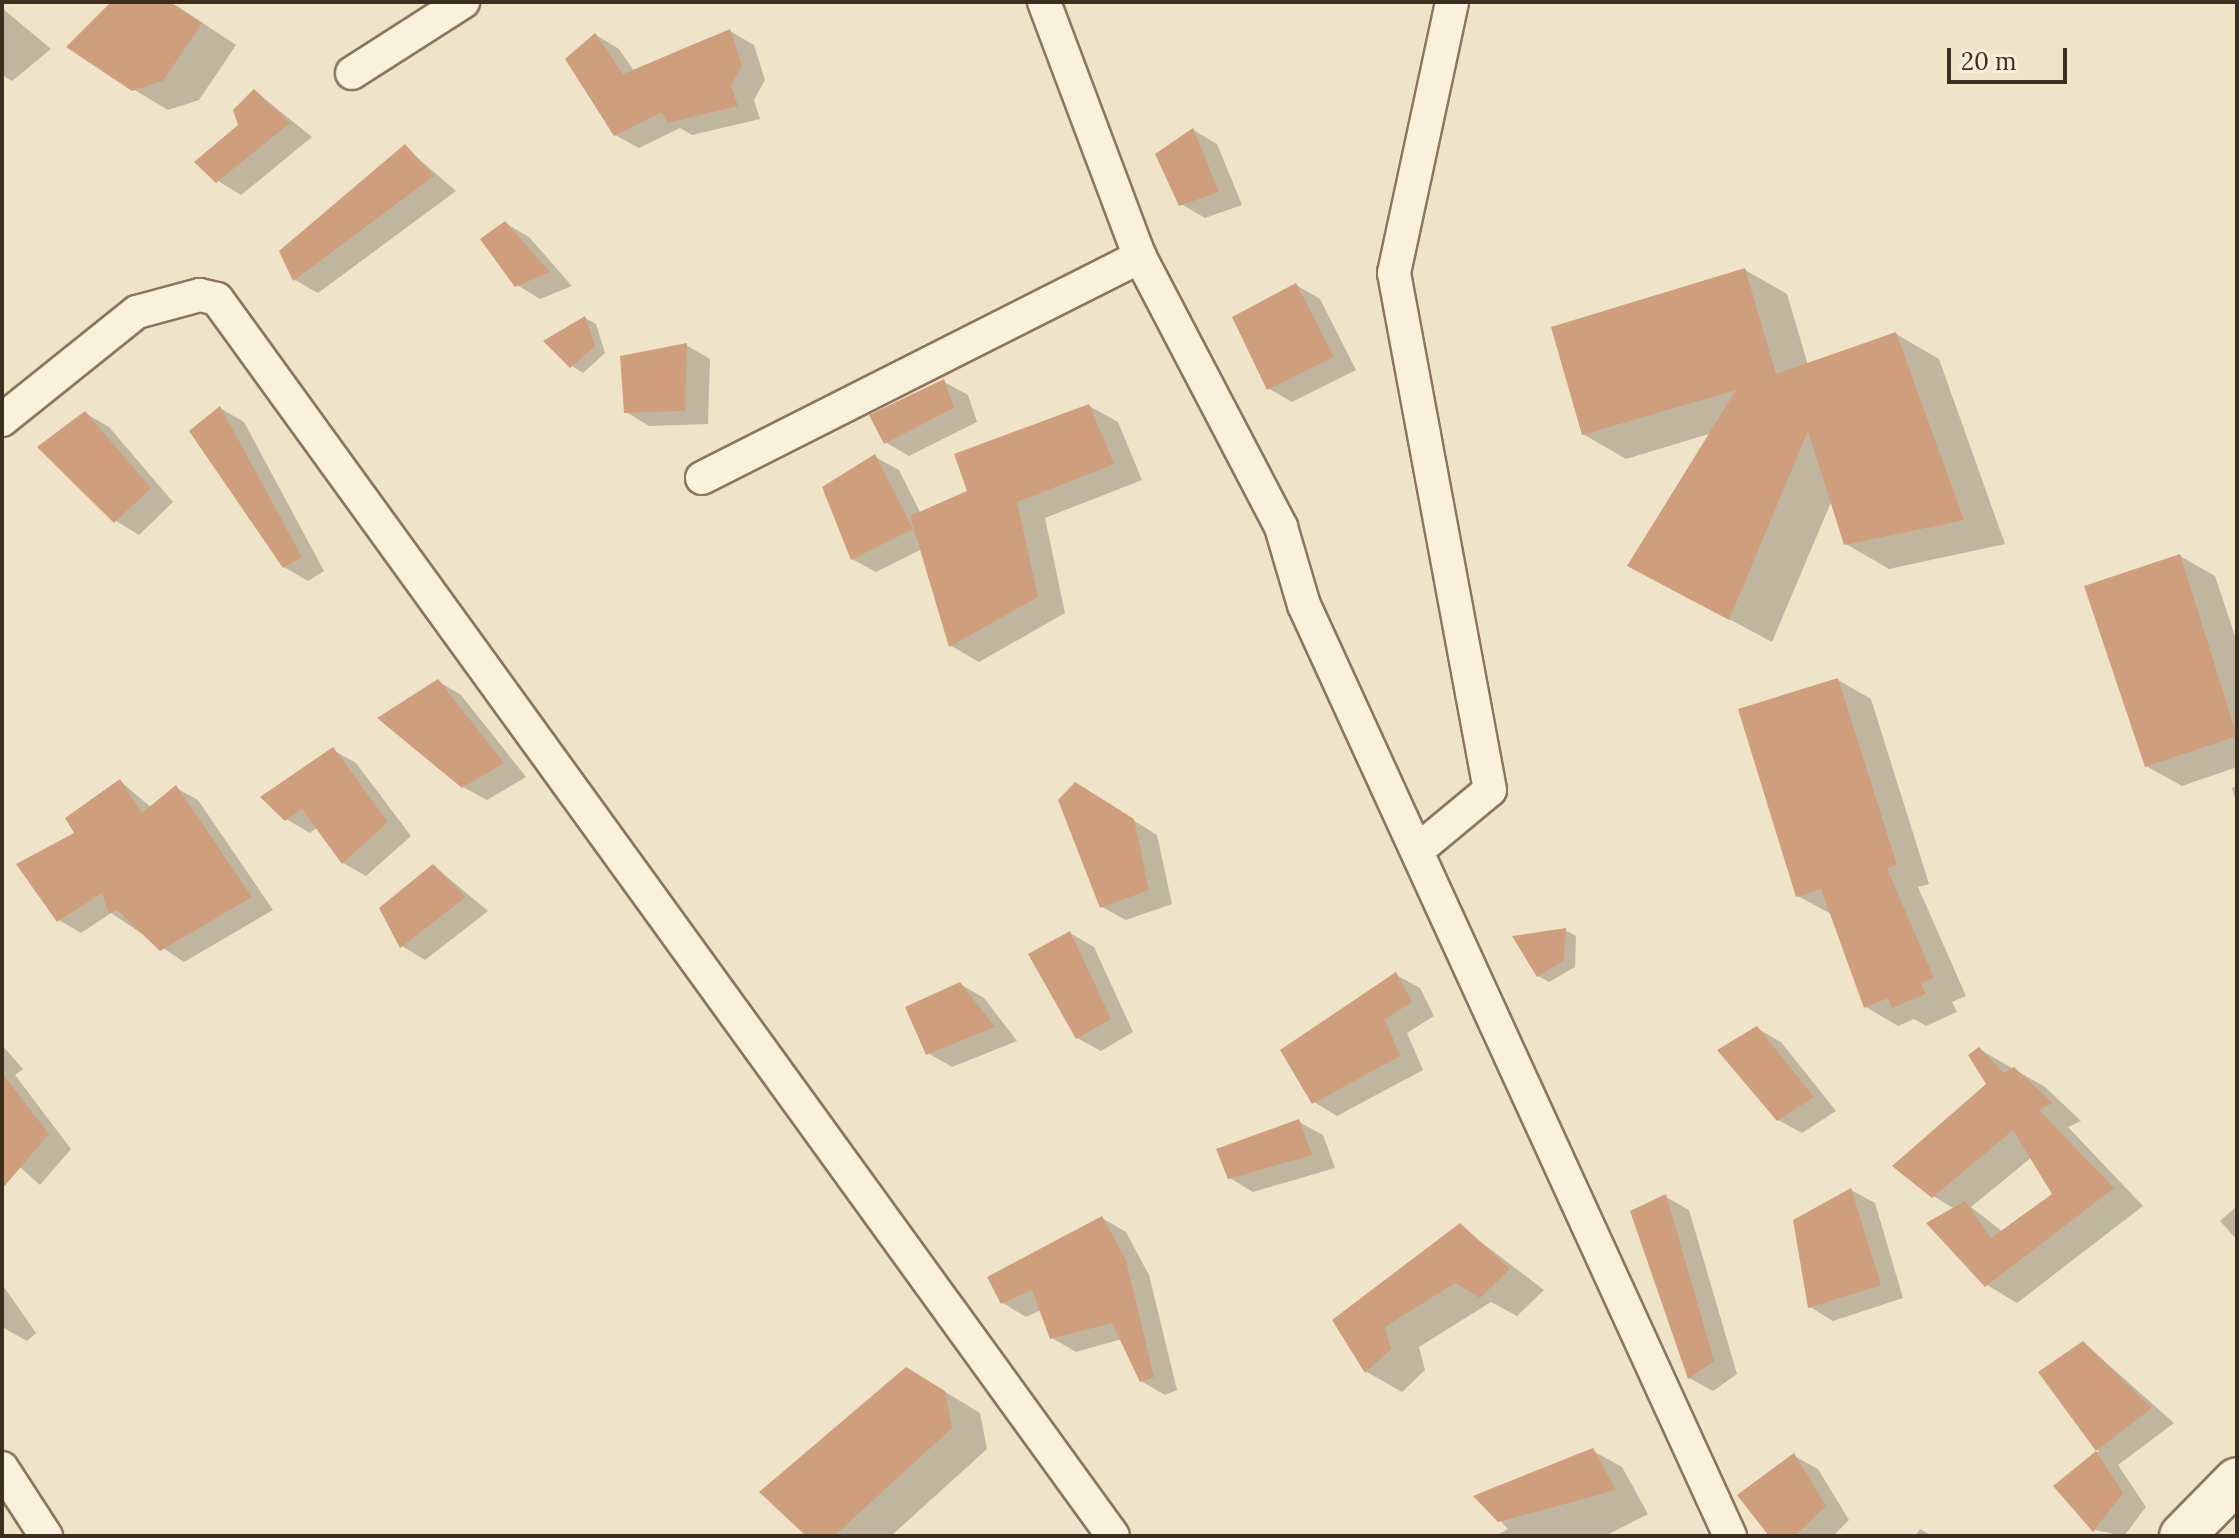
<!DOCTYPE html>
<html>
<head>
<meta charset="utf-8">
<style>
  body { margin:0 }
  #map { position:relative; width:2239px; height:1538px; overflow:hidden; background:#f0e4c8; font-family:Lora,serif }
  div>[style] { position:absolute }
  .shadow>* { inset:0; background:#0003 }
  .building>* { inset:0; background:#cf9f7d }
  .roads { filter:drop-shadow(2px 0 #8d765c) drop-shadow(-2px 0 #8d765c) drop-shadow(0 2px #8d765c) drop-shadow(0 -2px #8d765c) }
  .street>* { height:32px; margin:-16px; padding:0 16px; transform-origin:16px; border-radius:16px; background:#faf1dc }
  .secondary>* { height:44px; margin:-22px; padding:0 22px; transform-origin:22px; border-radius:22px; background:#faf1dc }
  span { translate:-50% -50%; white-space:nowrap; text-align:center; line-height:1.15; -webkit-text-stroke:8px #f7eed8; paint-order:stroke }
  .frame { position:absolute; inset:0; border:4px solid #3d2e20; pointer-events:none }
  .scale { position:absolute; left:1947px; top:48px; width:120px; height:36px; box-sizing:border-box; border:4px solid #3d2e20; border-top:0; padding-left:10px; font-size:24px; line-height:28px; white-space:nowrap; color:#3d2e20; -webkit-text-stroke:6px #f7eed8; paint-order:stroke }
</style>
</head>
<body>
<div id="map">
  <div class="shadow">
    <div style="clip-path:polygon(114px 2px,171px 2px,236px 45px,199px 100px,168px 110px,133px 89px)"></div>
    <div style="clip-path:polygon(2px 8px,51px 49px,12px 81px,2px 75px)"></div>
    <div style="clip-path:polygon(730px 31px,754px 45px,765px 80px,754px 100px,760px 119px,692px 135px,680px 128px,639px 148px,615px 135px,596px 35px,619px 49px,634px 71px)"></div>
    <div style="clip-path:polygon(255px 91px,312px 137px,241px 195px,218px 181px)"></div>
    <div style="clip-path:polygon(1193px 130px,1217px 144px,1242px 205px,1205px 218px,1181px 204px)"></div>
    <div style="clip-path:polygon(405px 147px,456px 191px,318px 293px,295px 280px,282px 252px)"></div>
    <div style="clip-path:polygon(505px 223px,529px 237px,572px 286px,540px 299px,517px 285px)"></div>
    <div style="clip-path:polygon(1745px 270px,1787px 294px,1808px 365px,1896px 334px,1939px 359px,2005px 544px,1889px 569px,1846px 544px,1832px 500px,1772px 642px,1630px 566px,1712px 433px,1626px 459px,1583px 434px)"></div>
    <div style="clip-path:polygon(1296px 285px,1320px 299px,1356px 370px,1292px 402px,1268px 388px)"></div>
    <div style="clip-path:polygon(585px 318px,596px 324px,605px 353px,583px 373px,572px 366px)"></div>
    <div style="clip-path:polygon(686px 345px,710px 359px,708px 424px,649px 426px,626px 412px)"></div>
    <div style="clip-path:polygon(944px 382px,968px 395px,977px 422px,909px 456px,885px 442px)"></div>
    <div style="clip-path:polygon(1089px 406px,1118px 422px,1142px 480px,1045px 518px,1065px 613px,979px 662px,950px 645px,922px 549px,876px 572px,852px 559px,875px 457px,899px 470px,921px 514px,970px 492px)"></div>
    <div style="clip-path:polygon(220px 408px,244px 422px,324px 571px,308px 581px,284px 567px)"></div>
    <div style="clip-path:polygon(85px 413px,109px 427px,173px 502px,139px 535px,116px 521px)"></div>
    <div style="clip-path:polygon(2180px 556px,2215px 576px,2237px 642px,2237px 767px,2182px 786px,2146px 766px)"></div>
    <div style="clip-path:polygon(1838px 680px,1871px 699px,1929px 884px,1918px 887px,1966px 996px,1952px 1002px,1957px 1012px,1926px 1026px,1914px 1019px,1898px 1026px,1866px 1007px,1831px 914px,1798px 896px)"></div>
    <div style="clip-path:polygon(438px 681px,461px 695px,526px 777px,487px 800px,463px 787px)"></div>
    <div style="clip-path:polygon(333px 750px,356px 763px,411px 836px,366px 876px,343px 863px,318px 827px,310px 833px,286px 819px)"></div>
    <div style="clip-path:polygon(120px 781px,152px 808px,176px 788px,198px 800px,273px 910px,184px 962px,111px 913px,81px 933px,59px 920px,76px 834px)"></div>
    <div style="clip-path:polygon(2237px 786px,2237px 805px,2232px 788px)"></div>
    <div style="clip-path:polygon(1099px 799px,1157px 835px,1172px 904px,1126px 920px,1102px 907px)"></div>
    <div style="clip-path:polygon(434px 866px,488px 911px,425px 960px,402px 946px)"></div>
    <div style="clip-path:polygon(1565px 930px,1576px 936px,1575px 967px,1549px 982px,1538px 976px)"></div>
    <div style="clip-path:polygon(1070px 933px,1094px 947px,1133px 1032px,1101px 1051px,1077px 1038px)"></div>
    <div style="clip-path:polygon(1396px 975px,1420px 988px,1434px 1016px,1407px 1033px,1423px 1070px,1337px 1116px,1314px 1102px)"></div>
    <div style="clip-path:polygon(960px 984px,984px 998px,1017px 1041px,952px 1067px,928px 1053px)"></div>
    <div style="clip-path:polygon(1757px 1028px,1781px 1042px,1836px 1111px,1802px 1133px,1778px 1120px)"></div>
    <div style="clip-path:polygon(2px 1045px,23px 1069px,15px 1075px,71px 1149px,40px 1185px,2px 1151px)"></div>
    <div style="clip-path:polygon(evenodd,1979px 1049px,2045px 1087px,2081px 1121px,2068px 1127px,2143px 1206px,2017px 1303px,1987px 1285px,1955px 1209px,1933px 1196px,1988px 1085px,1979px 1049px,2032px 1157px,2055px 1195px,2003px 1232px,1971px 1207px,2032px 1157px)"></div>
    <div style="clip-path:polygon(1299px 1122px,1323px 1135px,1335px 1168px,1253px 1192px,1230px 1178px)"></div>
    <div style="clip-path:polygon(1851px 1190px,1875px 1203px,1903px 1298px,1833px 1321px,1810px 1307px)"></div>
    <div style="clip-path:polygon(1666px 1197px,1689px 1210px,1737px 1374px,1713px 1391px,1689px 1378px)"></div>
    <div style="clip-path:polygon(2237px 1206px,2237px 1240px,2220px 1221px)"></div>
    <div style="clip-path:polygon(1102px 1218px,1126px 1232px,1149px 1275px,1177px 1390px,1165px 1395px,1141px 1381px,1122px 1339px,1076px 1352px,1052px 1338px,1041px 1310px,1026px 1317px,1003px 1303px)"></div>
    <div style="clip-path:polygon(1460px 1226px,1544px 1290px,1517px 1316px,1491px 1302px,1419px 1347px,1425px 1370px,1402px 1392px,1367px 1372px,1335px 1320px)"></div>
    <div style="clip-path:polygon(2px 1284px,36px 1333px,27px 1341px,2px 1327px)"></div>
    <div style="clip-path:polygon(2084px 1343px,2174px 1423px,2118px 1465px,2146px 1507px,2124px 1536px,2095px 1530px,2056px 1486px,2099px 1451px,2041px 1373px)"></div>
    <div style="clip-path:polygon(942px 1390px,980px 1413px,987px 1449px,891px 1536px,809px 1536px)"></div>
    <div style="clip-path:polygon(1593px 1451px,1622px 1467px,1648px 1514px,1605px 1536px,1495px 1536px,1508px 1529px,1477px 1496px)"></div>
    <div style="clip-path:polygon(1794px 1456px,1818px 1469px,1849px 1520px,1833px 1536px,1771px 1536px)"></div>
    <div style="clip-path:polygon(1920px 1529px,1932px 1536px,1915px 1536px)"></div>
  </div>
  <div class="building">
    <div style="clip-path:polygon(111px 2px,170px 2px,202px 23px,163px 81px,132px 91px,66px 47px)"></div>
    <div style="clip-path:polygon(730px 29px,742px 65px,731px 86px,738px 106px,667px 123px,662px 112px,614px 136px,565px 59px,595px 33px,623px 74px)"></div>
    <div style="clip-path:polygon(254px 89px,290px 123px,216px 183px,194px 162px,238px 125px,233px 110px)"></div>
    <div style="clip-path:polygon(1193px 128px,1219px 192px,1179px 206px,1155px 154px)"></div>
    <div style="clip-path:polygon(405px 144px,434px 176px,293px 281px,279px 251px)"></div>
    <div style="clip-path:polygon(505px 221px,550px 272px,515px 287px,480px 239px)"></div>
    <div style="clip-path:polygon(1745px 268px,1776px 374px,1896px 332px,1964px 520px,1844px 545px,1808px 431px,1729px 620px,1627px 566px,1736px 390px,1582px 435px,1551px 327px)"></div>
    <div style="clip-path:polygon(1296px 283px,1334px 357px,1267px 390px,1232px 317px)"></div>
    <div style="clip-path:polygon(585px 316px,595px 346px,570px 368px,543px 341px)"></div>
    <div style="clip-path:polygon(687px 343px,685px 411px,624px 413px,620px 356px)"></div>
    <div style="clip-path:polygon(944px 379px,954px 408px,884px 444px,869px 415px)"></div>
    <div style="clip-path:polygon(1089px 404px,1114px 464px,1017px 502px,1038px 597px,949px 647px,910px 516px,967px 491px,954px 454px)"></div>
    <div style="clip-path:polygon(220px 406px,302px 557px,283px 568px,189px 431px)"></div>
    <div style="clip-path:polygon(85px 411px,151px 488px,114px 523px,37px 447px)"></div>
    <div style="clip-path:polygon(875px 454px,913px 529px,851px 560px,822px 487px)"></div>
    <div style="clip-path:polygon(2180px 554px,2237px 736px,2145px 767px,2084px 586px)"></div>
    <div style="clip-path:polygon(1838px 678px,1897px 865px,1887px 868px,1934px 978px,1921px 983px,1926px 994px,1892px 1008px,1888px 998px,1864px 1008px,1821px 889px,1796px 897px,1738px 709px)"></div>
    <div style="clip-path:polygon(438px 679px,504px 763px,462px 788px,377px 718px)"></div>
    <div style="clip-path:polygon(333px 747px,388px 822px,342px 864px,302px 809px,285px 821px,260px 797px)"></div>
    <div style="clip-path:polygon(120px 779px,142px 813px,176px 785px,252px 897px,160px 951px,117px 910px,109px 914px,102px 893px,57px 922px,16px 864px,74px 833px,65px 818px)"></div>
    <div style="clip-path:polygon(1075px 782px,1134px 819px,1149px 890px,1100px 908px,1058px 800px)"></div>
    <div style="clip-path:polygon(433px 864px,466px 897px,400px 948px,379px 908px)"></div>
    <div style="clip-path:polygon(1566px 928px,1564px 960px,1537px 977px,1512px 936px)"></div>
    <div style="clip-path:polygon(1070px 931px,1111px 1019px,1076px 1039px,1028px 954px)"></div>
    <div style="clip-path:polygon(1396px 972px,1412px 1002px,1385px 1019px,1400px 1056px,1312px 1104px,1280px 1050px)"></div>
    <div style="clip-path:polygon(960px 982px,995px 1027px,926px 1055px,905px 1007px)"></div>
    <div style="clip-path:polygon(1757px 1026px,1814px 1097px,1777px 1121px,1717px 1050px)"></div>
    <div style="clip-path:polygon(1979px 1047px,2004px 1073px,2014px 1067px,2053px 1103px,2039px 1110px,2114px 1188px,1985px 1287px,1926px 1223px,1965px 1201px,1991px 1238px,2052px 1194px,2013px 1130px,1932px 1198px,1892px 1166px,1986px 1084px,1968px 1055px)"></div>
    <div style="clip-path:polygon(2px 1073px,49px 1134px,2px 1189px)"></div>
    <div style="clip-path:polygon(1299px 1119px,1312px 1155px,1228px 1179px,1216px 1149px)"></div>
    <div style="clip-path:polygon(1851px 1188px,1881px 1285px,1808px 1308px,1793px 1220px)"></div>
    <div style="clip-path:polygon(1666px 1194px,1714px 1361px,1688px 1379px,1630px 1211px)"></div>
    <div style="clip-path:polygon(1102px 1216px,1126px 1260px,1154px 1377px,1140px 1382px,1112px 1323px,1050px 1339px,1032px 1290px,1001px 1304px,987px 1277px)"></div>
    <div style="clip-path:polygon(1460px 1223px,1510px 1269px,1480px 1298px,1455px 1283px,1385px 1327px,1391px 1349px,1365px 1373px,1332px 1320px)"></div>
    <div style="clip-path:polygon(2083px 1341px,2152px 1408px,2096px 1451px,2038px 1372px)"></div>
    <div style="clip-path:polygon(906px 1367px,945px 1391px,952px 1428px,834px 1536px,806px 1536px,759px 1492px)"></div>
    <div style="clip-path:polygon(1593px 1448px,1616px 1490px,1498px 1522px,1473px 1496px)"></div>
    <div style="clip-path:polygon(2096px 1451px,2123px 1493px,2093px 1532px,2053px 1486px)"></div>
    <div style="clip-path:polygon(1794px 1453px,1826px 1506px,1795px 1536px,1769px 1536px,1737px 1495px)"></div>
  </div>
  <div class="roads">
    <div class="street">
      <div style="left:1044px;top:2px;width:272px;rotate:69.4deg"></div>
      <div style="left:1140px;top:257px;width:305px;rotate:62.4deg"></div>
      <div style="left:1281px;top:527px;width:81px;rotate:73.6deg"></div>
      <div style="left:1304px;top:605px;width:1024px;rotate:65.41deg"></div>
      <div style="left:352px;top:73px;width:132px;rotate:-32.6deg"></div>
      <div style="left:2px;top:420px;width:173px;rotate:-38.7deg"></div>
      <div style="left:137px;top:312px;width:65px;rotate:-15.1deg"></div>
      <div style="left:200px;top:295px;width:17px;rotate:13deg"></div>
      <div style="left:217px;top:299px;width:1527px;rotate:54.08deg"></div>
      <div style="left:702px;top:478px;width:491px;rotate:-26.8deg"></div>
      <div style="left:1419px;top:849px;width:92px;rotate:-39.7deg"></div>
      <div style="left:1490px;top:790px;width:526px;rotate:-100.52deg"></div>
      <div style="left:1394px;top:273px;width:277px;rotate:-77.9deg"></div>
      <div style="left:2px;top:1468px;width:81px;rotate:57.1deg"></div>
    </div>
    <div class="secondary">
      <div style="left:2182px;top:1536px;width:78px;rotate:-45.5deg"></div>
    </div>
  </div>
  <div class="frame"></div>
  <div class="scale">20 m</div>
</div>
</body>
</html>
